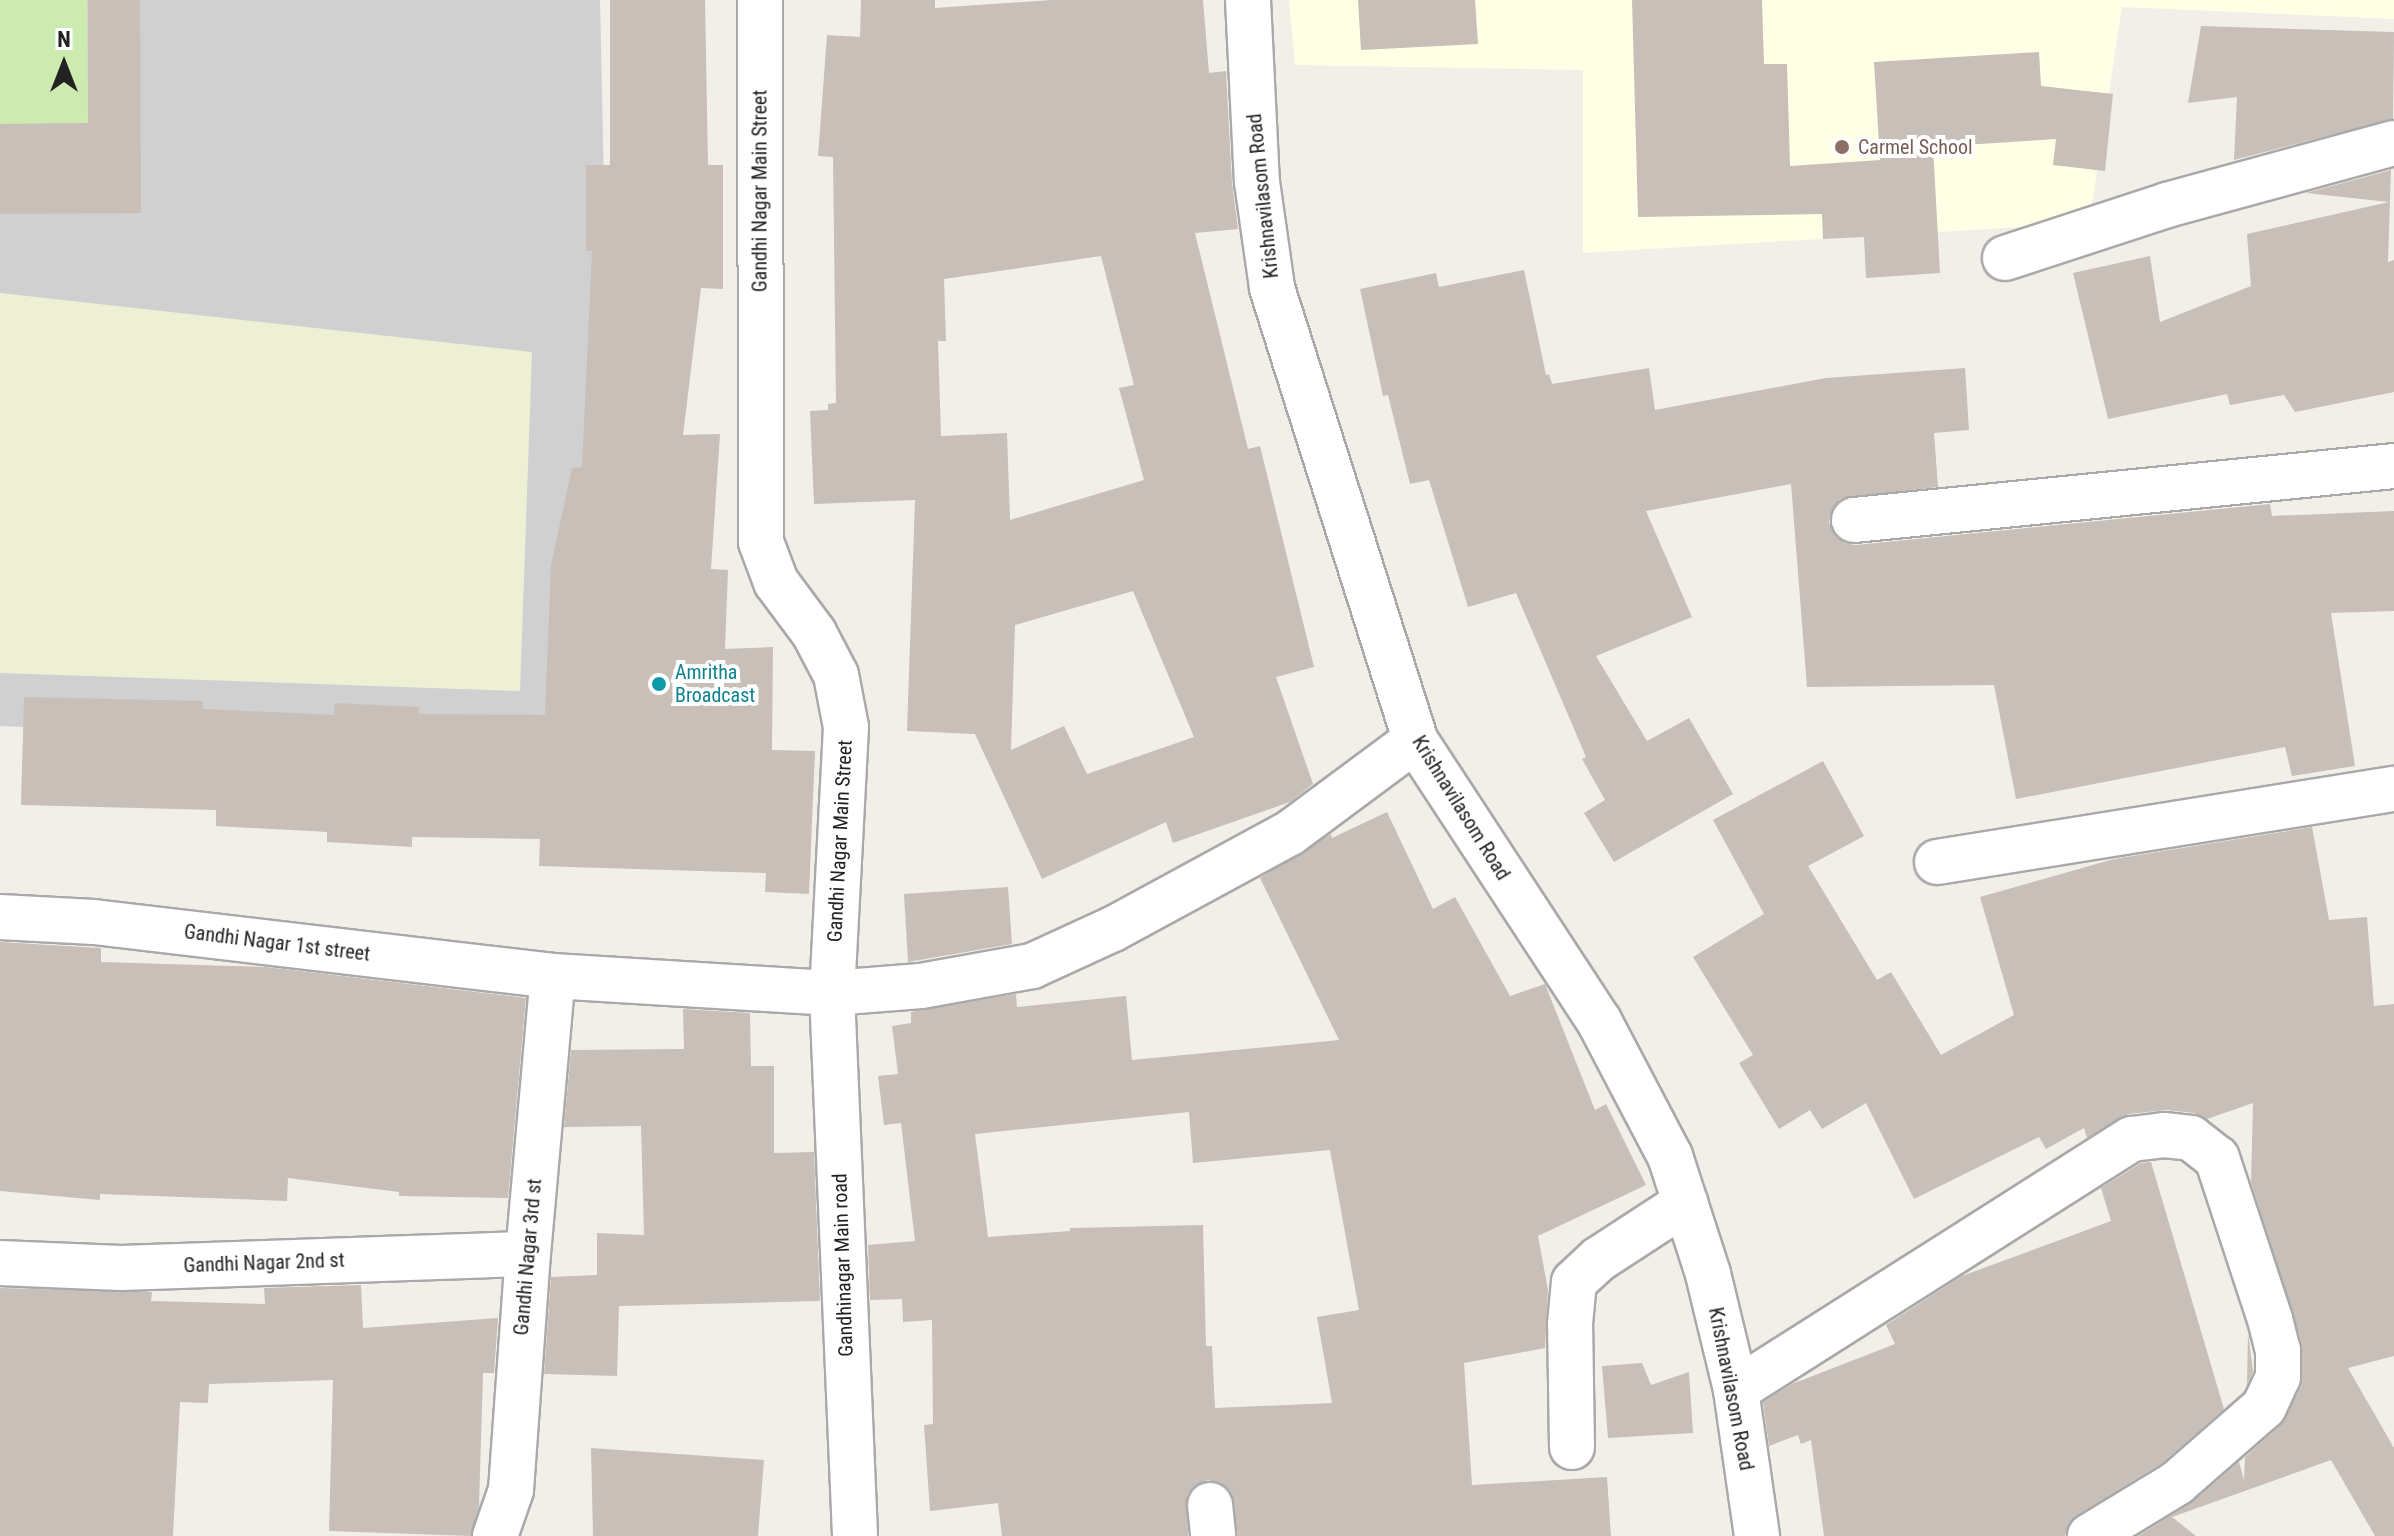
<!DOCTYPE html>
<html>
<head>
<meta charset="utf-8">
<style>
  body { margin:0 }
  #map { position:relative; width:2394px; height:1536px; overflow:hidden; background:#f2efe9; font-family:"Roboto Condensed",sans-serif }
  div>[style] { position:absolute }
  .education>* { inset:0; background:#ffffe5 }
  .religious>* { inset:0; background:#d0d0d0 }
  .farmland>* { inset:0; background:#eef0d5 }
  .grass>* { inset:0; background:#cdebb0 }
  .building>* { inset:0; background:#c7bfb8 }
  .roads { filter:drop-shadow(2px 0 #a9a9a9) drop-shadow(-2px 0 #a9a9a9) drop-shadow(0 2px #a9a9a9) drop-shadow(0 -2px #a9a9a9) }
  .minor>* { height:44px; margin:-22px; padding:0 22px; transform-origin:22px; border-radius:22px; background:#fff }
  .dots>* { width:22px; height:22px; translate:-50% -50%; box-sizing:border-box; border:4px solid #fff; border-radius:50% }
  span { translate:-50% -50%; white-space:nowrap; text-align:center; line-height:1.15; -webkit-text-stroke:8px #fff; paint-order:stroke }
  .education-label { font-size:20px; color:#785e54 }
  .left { translate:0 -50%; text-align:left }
  .street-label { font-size:20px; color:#222 }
  .culture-label { font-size:20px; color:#0d838f }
  .north { position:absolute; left:24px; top:24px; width:80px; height:80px; -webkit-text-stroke:6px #fff; paint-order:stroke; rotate:0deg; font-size:22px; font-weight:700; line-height:32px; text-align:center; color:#222 }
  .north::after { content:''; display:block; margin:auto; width:28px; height:36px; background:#222; clip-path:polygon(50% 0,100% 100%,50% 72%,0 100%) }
</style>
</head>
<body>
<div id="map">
  <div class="education">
    <div style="clip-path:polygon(1289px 0,2394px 0,2394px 19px,2122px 7px,2089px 223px,1583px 253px,1583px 70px,1295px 65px)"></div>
  </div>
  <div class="religious">
    <div style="clip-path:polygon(0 0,600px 0,616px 755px,0 726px)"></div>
  </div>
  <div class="farmland">
    <div style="clip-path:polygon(0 293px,532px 352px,520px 691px,0 673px)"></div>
  </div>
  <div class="grass">
    <div style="clip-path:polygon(0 0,87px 0,88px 123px,0 124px)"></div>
  </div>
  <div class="building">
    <div style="clip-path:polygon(88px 0,140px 0,141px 213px,0 214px,0 124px,88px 123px)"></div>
    <div style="clip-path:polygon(610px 0,705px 0,708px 165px,723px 165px,723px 289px,701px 288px,683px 435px,720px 434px,711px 569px,728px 570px,725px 649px,773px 647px,772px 750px,815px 751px,809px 894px,765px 892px,766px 873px,539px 866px,540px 839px,412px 837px,412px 847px,327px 842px,327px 832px,216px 826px,216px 810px,21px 805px,24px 697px,203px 701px,203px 709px,334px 715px,335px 703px,419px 707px,419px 714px,545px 715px,551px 565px,572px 468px,582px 467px,592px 251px,586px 251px,586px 165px,610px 165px)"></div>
    <div style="clip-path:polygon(evenodd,861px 0,935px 0,935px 8px,1052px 0,1203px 0,1209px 73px,1226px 71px,1232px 183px,1238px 229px,1195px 233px,1248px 449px,1260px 446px,1314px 667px,1276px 677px,1313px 784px,1290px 802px,1173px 843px,1166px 822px,1042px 879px,975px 734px,907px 731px,915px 500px,814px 504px,810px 411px,828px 410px,828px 404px,836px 403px,833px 157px,818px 156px,827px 35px,860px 37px,861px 0,1101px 256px,1134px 385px,1119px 388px,1144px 480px,1010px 520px,1007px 433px,941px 436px,938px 341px,946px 341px,944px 279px,1101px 256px,861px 0,1133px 591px,1194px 737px,1087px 774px,1064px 726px,1011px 750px,1015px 625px,1133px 591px)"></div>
    <div style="clip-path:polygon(1358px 0,1475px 0,1478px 44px,1361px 50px)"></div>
    <div style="clip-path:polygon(1632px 0,1762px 0,1764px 64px,1787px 64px,1790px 166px,1880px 160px,1874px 62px,2039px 52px,2041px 86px,2113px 94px,2105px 171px,2053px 165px,2056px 139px,1933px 147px,1940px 273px,1866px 278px,1864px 237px,1823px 239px,1822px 214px,1638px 217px)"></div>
    <div style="clip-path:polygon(2201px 26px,2394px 32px,2393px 119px,2234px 160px,2237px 97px,2188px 103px)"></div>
    <div style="clip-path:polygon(2391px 170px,2388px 262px,2394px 260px,2394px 392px,2295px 412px,2284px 395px,2230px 405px,2227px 394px,2108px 419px,2073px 273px,2150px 256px,2160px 322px,2251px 286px,2247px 234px,2389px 202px,2306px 193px)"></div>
    <div style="clip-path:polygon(1524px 270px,1546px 375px,1549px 374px,1552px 384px,1649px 368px,1655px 410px,1826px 378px,1965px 368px,1969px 430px,1934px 433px,1938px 487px,1840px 499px,1832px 509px,1829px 522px,1834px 535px,1844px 543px,1856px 545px,2270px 504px,2272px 516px,2394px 511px,2394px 611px,2331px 613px,2355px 766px,2292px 776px,2285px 747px,2016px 799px,1994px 685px,1807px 687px,1791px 484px,1646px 511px,1692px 617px,1596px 656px,1647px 741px,1689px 718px,1733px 794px,1614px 862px,1584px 813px,1605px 800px,1582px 759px,1586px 757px,1516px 593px,1468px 607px,1429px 480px,1410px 484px,1388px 395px,1383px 396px,1360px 289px,1436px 273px,1439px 287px)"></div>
    <div style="clip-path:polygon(1823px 761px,1864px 836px,1808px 866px,1877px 980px,1891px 972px,1941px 1055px,2014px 1015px,1980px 897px,2114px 859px,2312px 827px,2329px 920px,2367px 917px,2374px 1006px,2394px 1004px,2394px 1356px,2348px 1368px,2394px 1448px,2394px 1536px,2375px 1536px,2331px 1460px,2172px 1517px,2196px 1536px,2138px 1536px,2190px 1504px,2239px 1462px,2244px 1480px,2245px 1457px,2281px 1425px,2301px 1387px,2302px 1344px,2251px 1182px,2253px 1103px,2207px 1119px,2194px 1113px,2167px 1110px,2128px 1114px,2087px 1138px,2084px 1128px,2046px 1149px,2039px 1137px,1914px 1199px,1866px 1103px,1822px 1129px,1810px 1110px,1779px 1129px,1739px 1063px,1753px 1055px,1693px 957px,1764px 914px,1713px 820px)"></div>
    <div style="clip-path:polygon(evenodd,1387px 812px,1433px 909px,1455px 897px,1510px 996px,1545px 984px,1595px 1110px,1606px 1104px,1646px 1185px,1538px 1236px,1548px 1290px,1545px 1348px,1464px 1363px,1472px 1485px,1607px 1477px,1611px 1536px,1238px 1536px,1231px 1491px,1221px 1483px,1208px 1480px,1195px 1485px,1187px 1495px,1188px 1536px,1002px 1536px,998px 1503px,930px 1511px,924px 1425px,933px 1424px,932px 1320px,903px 1322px,902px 1299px,870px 1300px,868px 1245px,915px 1241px,901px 1123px,884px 1125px,878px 1076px,898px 1074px,892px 1026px,911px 1023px,911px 1012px,1016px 994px,1017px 1007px,1126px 996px,1132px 1060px,1339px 1040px,1260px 878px,1331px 834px,1332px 838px,1387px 812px,1189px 1112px,1193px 1163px,1330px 1150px,1359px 1310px,1317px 1317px,1332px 1403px,1215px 1408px,1212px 1346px,1206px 1346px,1203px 1225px,1070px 1228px,1070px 1231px,988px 1237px,975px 1134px,1189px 1112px)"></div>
    <div style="clip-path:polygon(1008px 887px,1012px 944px,908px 962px,904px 894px)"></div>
    <div style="clip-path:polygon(0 942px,101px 948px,101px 962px,266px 967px,526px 998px,508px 1198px,399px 1196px,399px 1192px,288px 1178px,287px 1201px,100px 1194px,100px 1200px,0 1191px)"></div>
    <div style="clip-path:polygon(683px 1009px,750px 1013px,751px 1066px,774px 1066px,774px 1153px,814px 1152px,820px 1301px,619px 1306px,617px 1376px,544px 1374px,551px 1277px,597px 1275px,597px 1233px,644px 1235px,641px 1126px,564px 1127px,571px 1050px,684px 1049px)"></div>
    <div style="clip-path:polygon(2151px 1162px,2224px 1409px,2162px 1463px,2077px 1515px,2069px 1523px,2065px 1536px,1824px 1536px,1811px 1440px,1801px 1444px,1798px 1435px,1769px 1446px,1763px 1402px,1792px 1384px,1895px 1344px,1886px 1325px,1962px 1276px,2111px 1221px,2101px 1188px,2141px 1163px)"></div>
    <div style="clip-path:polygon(361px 1285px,363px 1328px,498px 1318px,494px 1373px,483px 1373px,479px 1506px,471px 1536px,329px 1531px,333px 1380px,209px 1384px,208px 1403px,180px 1402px,173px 1536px,0 1536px,0 1288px,152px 1292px,151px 1301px,265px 1304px,264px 1288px)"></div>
    <div style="clip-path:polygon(2248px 1333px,2253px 1371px,2247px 1385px)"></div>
    <div style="clip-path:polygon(1642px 1363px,1651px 1385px,1689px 1372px,1693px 1433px,1608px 1438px,1602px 1366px)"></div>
    <div style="clip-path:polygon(591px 1448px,764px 1460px,758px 1536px,593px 1536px)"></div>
  </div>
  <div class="roads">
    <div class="minor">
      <div style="left:760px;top:0;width:542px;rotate:89.89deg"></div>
      <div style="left:761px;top:542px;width:43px;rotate:69.4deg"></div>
      <div style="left:776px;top:582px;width:64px;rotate:53.3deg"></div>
      <div style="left:814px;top:633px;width:47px;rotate:62.4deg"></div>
      <div style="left:836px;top:675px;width:53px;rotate:79.1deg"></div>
      <div style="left:846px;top:727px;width:266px;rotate:93deg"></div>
      <div style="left:832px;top:993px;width:543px;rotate:87.57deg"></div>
      <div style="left:1248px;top:0;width:182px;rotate:87.2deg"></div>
      <div style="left:1257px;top:182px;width:107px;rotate:81.9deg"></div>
      <div style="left:1272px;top:288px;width:474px;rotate:72.4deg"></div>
      <div style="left:1415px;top:740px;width:336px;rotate:56.8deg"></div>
      <div style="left:1599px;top:1021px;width:153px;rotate:62.3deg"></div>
      <div style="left:1670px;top:1156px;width:124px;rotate:72.1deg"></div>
      <div style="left:1708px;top:1274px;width:119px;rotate:76.4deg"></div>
      <div style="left:1736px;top:1390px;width:148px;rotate:81.8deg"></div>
      <div style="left:2005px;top:258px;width:170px;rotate:-18.1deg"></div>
      <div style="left:2167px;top:205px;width:235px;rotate:-15.3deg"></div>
      <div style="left:1854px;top:520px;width:543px;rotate:-5.71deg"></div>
      <div style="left:1937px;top:862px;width:463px;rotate:-9.1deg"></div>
      <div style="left:0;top:917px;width:94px;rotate:3deg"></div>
      <div style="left:94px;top:922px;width:462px;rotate:6.7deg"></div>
      <div style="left:553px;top:976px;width:280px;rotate:3.5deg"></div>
      <div style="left:832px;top:993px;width:89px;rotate:-4.5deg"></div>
      <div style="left:921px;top:986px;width:113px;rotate:-10.2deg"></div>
      <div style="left:1032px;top:966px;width:89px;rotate:-24.6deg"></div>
      <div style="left:1113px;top:929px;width:201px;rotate:-28.5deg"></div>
      <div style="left:1290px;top:833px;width:156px;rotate:-36.6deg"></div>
      <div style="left:0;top:1263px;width:121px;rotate:2.4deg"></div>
      <div style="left:121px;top:1268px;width:407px;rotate:-2deg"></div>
      <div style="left:1736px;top:1390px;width:469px;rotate:-32.4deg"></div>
      <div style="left:2132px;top:1139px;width:32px;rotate:-7deg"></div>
      <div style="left:2164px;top:1135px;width:27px;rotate:6deg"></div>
      <div style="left:2191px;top:1138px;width:33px;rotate:38deg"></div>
      <div style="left:2217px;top:1158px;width:169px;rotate:71.8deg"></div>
      <div style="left:2270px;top:1319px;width:32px;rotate:76deg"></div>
      <div style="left:2278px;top:1350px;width:27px;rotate:90deg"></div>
      <div style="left:2278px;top:1377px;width:33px;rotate:115deg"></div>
      <div style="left:2264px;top:1407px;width:116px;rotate:138.9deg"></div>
      <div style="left:2177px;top:1483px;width:102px;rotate:148.7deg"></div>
      <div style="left:1572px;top:1447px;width:123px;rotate:-90.9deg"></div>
      <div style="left:1570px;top:1324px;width:42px;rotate:-84.6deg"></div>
      <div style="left:1574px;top:1282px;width:34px;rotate:-43deg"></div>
      <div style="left:1599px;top:1259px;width:103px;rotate:-33.1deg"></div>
      <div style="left:1210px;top:1505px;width:31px;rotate:84deg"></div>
      <div style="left:495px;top:1536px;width:49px;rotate:-70.8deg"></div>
      <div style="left:511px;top:1490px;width:237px;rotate:-85.9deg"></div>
      <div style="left:528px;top:1254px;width:279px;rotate:-84.9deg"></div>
    </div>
  </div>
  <div class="dots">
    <div style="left:1842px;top:147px;background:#8d6e63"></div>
    <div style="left:659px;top:684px;background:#0f9aa8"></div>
  </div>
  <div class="education-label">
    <span class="left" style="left:1858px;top:147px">Carmel School</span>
  </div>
  <div class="street-label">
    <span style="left:760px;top:191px;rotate:-90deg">Gandhi Nagar Main Street</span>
    <span style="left:1263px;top:196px;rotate:-96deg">Krishnavilasom Road</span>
    <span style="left:1461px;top:808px;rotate:58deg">Krishnavilasom Road</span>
    <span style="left:840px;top:841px;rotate:-87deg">Gandhi Nagar Main Street</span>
    <span style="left:277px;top:943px;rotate:7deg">Gandhi Nagar 1st street</span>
    <span style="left:528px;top:1257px;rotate:-85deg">Gandhi Nagar 3rd st</span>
    <span style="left:264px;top:1263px;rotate:-2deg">Gandhi Nagar 2nd st</span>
    <span style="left:843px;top:1265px;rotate:-92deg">Gandhinagar Main road</span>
    <span style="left:1731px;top:1389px;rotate:79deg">Krishnavilasom Road</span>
  </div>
  <div class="culture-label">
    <span class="left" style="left:675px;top:684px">Amritha<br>Broadcast</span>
  </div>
  <div class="north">N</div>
</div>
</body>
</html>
